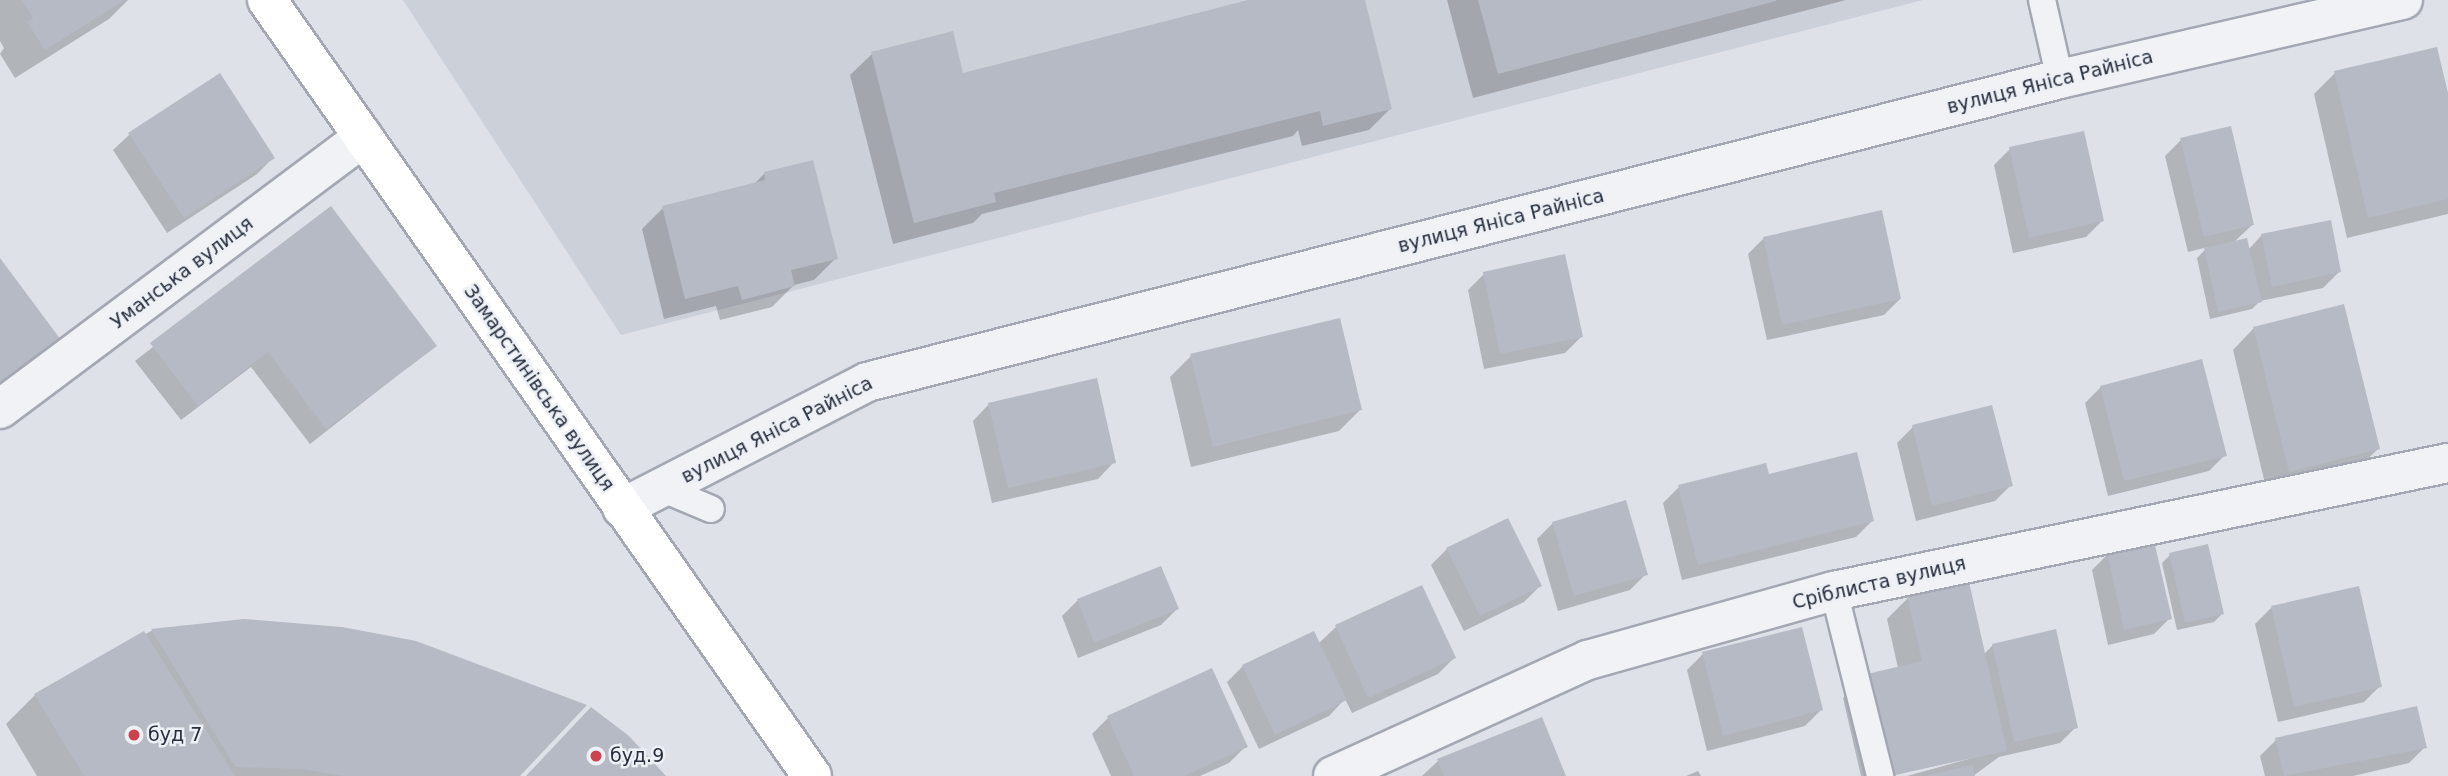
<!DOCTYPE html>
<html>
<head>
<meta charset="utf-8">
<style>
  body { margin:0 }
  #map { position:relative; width:2448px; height:776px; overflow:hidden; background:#dee1e8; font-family:"DejaVu Sans",sans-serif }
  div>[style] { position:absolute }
  .built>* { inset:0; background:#ccd0d9 }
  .shadow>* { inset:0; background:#0003 }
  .building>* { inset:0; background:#b5bac4 }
  .roads { filter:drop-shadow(2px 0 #a3a8b2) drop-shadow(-2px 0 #a3a8b2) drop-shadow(0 2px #a3a8b2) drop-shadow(0 -2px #a3a8b2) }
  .service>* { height:26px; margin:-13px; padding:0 13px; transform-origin:13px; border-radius:13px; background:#f1f2f6 }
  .minor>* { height:38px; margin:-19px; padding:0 19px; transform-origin:19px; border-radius:19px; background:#f1f2f6 }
  .secondary>* { height:38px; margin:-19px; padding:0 19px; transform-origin:19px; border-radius:19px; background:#fff }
  .dots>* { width:19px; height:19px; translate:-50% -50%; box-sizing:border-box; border:4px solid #edf0f5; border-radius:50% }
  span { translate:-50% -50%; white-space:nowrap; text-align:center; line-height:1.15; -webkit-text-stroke:5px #edf0f5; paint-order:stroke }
  .street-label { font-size:19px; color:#272e3e }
  .poi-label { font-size:19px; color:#272e3e }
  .left { translate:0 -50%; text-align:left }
</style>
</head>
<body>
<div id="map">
  <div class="built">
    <div style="clip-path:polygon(403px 0,1923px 0,621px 335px)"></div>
  </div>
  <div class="shadow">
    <div style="clip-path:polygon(0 0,128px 0,109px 19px,15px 78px,0 54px,4px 48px,0 41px)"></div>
    <div style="clip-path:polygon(1256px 0,1363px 0,1390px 109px,1369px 130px,1302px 146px,1298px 130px,1293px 136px,982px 214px,973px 223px,893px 244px,850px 75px,872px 54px,962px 75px)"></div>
    <div style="clip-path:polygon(1447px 0,1846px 0,1473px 98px)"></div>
    <div style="clip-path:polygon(2335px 73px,2448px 101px,2448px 214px,2347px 238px,2314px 94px)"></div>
    <div style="clip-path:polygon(219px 76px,273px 158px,257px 174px,167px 233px,113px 150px,129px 135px)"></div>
    <div style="clip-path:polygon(2181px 140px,2252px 225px,2233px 243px,2248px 250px,2262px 235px,2339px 272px,2323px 288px,2260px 301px,2252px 309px,2210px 319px,2197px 258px,2208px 247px,2188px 252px,2165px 156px)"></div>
    <div style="clip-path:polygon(2010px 149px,2102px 221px,2086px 237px,2013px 253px,1994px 165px)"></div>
    <div style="clip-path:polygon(765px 173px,836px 258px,814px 280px,794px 285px,772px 307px,720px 320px,716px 306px,664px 319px,642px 229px,663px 208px,753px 185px)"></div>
    <div style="clip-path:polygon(331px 208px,435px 346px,310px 444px,251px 367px,181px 420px,135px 361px)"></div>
    <div style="clip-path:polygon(1764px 238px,1900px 299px,1884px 315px,1767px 340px,1748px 254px)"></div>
    <div style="clip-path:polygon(1484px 274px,1581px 337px,1565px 353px,1484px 369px,1468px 290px)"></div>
    <div style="clip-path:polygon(2254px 328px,2378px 449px,2356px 470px,2267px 492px,2233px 350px)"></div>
    <div style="clip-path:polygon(1191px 356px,1360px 410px,1339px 431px,1191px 467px,1170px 377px)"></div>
    <div style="clip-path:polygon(2101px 387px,2225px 455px,2209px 471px,2108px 496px,2085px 403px)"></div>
    <div style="clip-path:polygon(989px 404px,1114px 462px,1098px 479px,992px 503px,973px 421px)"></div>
    <div style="clip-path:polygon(1913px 427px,2011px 485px,1995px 501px,1916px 521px,1897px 443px)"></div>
    <div style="clip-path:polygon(1767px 476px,1872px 521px,1856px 537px,1682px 580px,1663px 503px,1679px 487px)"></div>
    <div style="clip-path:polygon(1553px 523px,1646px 574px,1630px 590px,1558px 611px,1537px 539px)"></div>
    <div style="clip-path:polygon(1447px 549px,1540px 586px,1524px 602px,1464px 631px,1431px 565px)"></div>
    <div style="clip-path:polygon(2108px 554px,2170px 618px,2154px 634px,2108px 645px,2092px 570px)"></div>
    <div style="clip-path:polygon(2170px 555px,2222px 614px,2214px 622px,2177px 630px,2162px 563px)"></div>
    <div style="clip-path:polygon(1422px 587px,1454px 658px,1438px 674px,1352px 713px,1345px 699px,1329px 716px,1259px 749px,1227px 682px,1243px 666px,1313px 633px,1318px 644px,1336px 627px)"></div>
    <div style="clip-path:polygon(2357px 588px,2380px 686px,2364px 702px,2278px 722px,2255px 624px,2271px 608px)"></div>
    <div style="clip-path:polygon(1908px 598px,1983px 655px,1993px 645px,2076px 727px,2060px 743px,1999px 757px,1973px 776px,1907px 776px,1983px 755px,1891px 776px,1861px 776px,1843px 698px,1864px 676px,1898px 668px,1887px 619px)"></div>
    <div style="clip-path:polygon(1078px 600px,1177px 609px,1161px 625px,1078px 658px,1062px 616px)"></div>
    <div style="clip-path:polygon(244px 621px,517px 776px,37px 776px,6px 724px,35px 695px,151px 631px)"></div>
    <div style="clip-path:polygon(1703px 654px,1821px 710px,1805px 726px,1707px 751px,1687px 670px)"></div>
    <div style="clip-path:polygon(1108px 718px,1245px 747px,1229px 763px,1200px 776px,1111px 776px,1092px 734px)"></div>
    <div style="clip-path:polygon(1541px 719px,1564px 776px,1422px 776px,1438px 761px)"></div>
    <div style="clip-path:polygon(2276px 740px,2425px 747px,2409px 763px,2353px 776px,2265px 776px,2260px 756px)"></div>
    <div style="clip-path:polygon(1698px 771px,1701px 776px,1686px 776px)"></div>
  </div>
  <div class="building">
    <div style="clip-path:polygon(22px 0,125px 0,45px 50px,27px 22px,33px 18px)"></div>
    <div style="clip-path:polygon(1248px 0,1365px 0,1392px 109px,1323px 126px,1320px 111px,994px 193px,996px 202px,914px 223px,871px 52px,953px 31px,963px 73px)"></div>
    <div style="clip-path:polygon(1478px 0,1776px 0,1776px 1px,1498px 74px)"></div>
    <div style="clip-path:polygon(2437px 47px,2448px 93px,2448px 199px,2368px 218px,2334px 71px)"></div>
    <div style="clip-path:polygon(220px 73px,275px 158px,184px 218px,128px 133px)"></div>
    <div style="clip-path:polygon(2231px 126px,2254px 225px,2204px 237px,2180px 138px)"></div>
    <div style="clip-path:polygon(2084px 131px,2104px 221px,2029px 238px,2009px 147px)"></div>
    <div style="clip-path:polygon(813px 160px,838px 259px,791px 270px,795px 286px,742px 300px,738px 286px,685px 299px,662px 206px,765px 180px,764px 172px)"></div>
    <div style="clip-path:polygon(331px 206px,437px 346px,326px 429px,268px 352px,198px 406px,150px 343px)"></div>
    <div style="clip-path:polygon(1882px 210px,1901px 299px,1782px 325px,1763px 237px)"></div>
    <div style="clip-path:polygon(2331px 220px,2341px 272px,2272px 287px,2261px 234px)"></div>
    <div style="clip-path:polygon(2247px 238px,2262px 302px,2218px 312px,2204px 248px)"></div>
    <div style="clip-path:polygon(1565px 254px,1583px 337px,1500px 354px,1483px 272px)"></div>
    <div style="clip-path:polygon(0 258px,61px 340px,0 384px)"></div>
    <div style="clip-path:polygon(2344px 304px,2380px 449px,2289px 472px,2253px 327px)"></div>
    <div style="clip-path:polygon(1340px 318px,1362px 410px,1213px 447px,1190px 354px)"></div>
    <div style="clip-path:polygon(2202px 359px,2227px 456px,2124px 481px,2100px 386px)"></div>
    <div style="clip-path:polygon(1097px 378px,1116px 463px,1008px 488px,988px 403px)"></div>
    <div style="clip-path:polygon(1992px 405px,2013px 486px,1932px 506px,1912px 425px)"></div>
    <div style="clip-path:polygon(1857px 452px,1874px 521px,1698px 565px,1678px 485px,1766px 463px,1769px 474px)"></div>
    <div style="clip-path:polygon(1626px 500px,1648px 575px,1574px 596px,1552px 522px)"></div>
    <div style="clip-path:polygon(1508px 518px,1542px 586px,1480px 616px,1446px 548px)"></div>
    <div style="clip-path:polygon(2154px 541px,2172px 619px,2124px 630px,2107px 552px)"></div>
    <div style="clip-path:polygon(2208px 544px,2224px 614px,2185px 623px,2169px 553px)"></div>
    <div style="clip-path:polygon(1161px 566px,1179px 609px,1094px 643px,1077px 599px)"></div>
    <div style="clip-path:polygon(1969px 582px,2007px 751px,1887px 776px,1863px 675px,1922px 661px,1907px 596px)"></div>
    <div style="clip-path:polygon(1422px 585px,1456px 658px,1368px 698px,1335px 625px)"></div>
    <div style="clip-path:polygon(2359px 586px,2382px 687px,2294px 707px,2271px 606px)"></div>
    <div style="clip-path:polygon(244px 619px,342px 627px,416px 641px,587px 705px,520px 776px,343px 776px,301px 769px,235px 767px,151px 629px)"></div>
    <div style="clip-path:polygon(1802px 627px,1823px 710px,1723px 736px,1702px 652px)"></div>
    <div style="clip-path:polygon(2056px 629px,2078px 728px,2014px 742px,1992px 644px)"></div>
    <div style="clip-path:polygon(144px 631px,235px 776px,84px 776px,34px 694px)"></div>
    <div style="clip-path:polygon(1314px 631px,1347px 700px,1275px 735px,1242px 665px)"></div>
    <div style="clip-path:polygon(1212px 668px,1248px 747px,1184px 776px,1134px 776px,1107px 716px)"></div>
    <div style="clip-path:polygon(2417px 706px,2427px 748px,2284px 776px,2275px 738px)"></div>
    <div style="clip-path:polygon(591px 707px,629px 736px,666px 776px,526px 776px)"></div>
    <div style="clip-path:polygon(1542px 717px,1566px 776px,1444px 776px,1437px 759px)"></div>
    <div style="clip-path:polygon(1973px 765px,1975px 776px,1928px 776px,1928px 775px)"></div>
  </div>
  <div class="roads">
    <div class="service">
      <div style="left:2042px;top:0;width:81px;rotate:77.2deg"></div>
      <div style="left:661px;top:488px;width:54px;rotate:22.8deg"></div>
      <div style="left:1834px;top:591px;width:191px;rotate:76deg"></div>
    </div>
    <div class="minor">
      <div style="left:0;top:409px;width:454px;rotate:-36.8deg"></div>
      <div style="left:622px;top:508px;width:276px;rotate:-27.2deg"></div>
      <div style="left:867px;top:382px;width:1231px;rotate:-14.25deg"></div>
      <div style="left:2060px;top:79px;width:352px;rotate:-13deg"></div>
      <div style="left:1333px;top:776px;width:280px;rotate:-24.5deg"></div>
      <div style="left:1588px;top:660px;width:255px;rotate:-15.7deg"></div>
      <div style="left:1834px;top:591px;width:627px;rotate:-11.78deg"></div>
    </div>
    <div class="secondary">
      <div style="left:267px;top:0;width:948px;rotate:54.92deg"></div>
    </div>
  </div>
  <div class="dots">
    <div style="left:134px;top:735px;background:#cd434d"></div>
    <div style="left:596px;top:756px;background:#cd434d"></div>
  </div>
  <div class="street-label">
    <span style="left:2050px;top:82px;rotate:-14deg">вулиця Яніса Райніса</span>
    <span style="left:1501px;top:221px;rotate:-14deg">вулиця Яніса Райніса</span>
    <span style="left:182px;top:273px;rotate:-37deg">Уманська вулиця</span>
    <span style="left:539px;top:388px;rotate:55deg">Замарстинівська вулиця</span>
    <span style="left:777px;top:430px;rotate:-27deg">вулиця Яніса Райніса</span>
    <span style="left:1879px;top:583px;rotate:-13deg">Сріблиста вулиця</span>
  </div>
  <div class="poi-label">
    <span class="left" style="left:148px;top:735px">буд 7</span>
    <span class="left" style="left:610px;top:756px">буд.9</span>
  </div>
</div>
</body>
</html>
